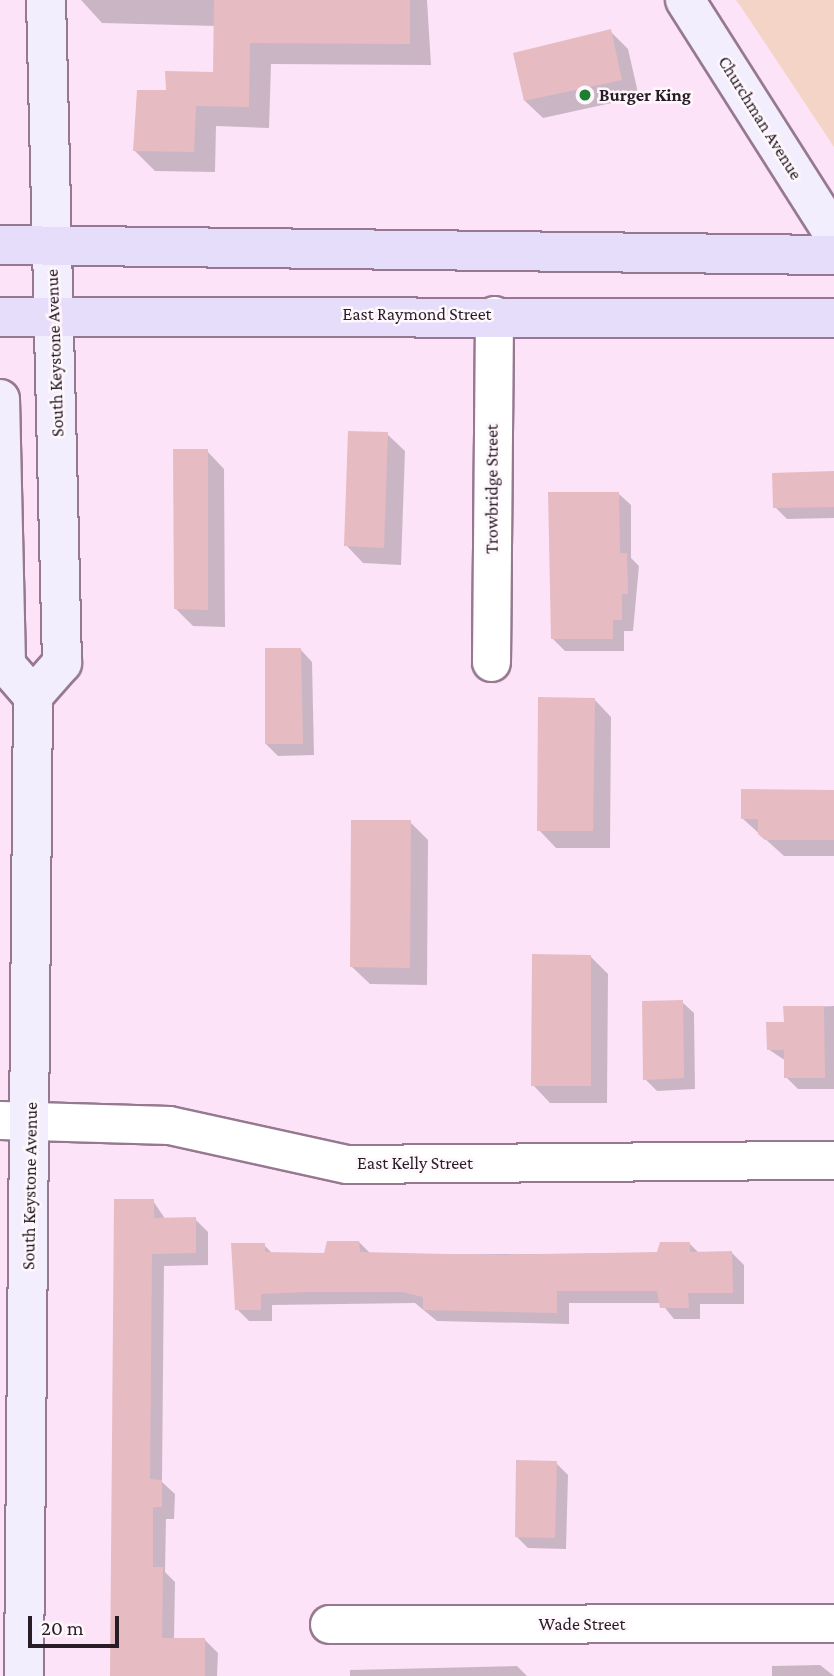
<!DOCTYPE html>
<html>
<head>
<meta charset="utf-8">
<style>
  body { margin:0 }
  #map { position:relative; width:834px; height:1676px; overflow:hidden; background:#fde3f7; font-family:"Crimson Pro",serif }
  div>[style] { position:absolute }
  .green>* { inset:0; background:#f5d4c8 }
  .shadow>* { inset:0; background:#0003 }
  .building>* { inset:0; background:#e6bcc2 }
  .roads { filter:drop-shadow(2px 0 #967990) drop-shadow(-2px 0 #967990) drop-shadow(0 2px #967990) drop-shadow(0 -2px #967990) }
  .street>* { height:37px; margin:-18.5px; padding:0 18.5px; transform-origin:18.5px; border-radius:18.5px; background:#fff }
  .secondary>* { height:38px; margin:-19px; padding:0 19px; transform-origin:19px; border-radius:19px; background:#f3eefd }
  .primary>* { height:38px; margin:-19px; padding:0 19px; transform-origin:19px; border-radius:19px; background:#e6ddfa }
  .dots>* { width:19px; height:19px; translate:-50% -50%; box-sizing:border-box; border:4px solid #fef7fc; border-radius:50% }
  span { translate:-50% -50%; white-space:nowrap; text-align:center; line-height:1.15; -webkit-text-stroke:5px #fef7fc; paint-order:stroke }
  .poi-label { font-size:18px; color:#281d26; font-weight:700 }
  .left { translate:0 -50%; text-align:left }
  .street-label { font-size:18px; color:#281d26 }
  .scale { position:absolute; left:28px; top:1616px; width:91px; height:32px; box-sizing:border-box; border:4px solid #281d26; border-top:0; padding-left:9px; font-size:21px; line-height:24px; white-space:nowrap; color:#281d26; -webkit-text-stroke:5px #fef7fc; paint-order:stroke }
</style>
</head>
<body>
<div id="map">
  <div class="green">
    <div style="clip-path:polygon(736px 0,834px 0,834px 147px,741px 7px)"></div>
  </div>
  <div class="shadow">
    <div style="clip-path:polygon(81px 0,427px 0,431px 65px,271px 64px,269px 128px,216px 126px,215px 172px,155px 171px,134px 150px,167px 92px,214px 74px,216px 26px,102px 23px)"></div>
    <div style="clip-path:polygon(610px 31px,628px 49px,639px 97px,543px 118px,525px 101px)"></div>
    <div style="clip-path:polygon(387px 434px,405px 451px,401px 565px,363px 563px,346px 545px)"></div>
    <div style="clip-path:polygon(207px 451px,224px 469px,225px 627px,193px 626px,176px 609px)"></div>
    <div style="clip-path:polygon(834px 473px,834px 518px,787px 519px,775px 507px)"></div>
    <div style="clip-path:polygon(619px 494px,631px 505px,631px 558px,639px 566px,633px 631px,624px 631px,624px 651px,565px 651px,553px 639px)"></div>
    <div style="clip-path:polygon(301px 650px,312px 662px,314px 755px,278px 756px,266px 744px)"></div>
    <div style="clip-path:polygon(594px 699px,611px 717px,610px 848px,556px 848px,539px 830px)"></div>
    <div style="clip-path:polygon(834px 795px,834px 856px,784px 856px,742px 818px)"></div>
    <div style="clip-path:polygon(410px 822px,428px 840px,427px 985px,370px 984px,352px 967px)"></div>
    <div style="clip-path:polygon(591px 957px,608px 974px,607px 1103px,550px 1103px,533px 1085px)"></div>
    <div style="clip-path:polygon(682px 1002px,694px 1013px,695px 1089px,657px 1091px,645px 1079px)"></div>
    <div style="clip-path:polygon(834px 1006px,834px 1089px,798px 1089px,786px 1077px,786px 1061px,768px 1049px,785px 1024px,785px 1008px)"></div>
    <div style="clip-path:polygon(153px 1201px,166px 1220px,195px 1219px,208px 1232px,208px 1265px,164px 1266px,162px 1482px,175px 1494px,174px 1519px,166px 1519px,165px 1572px,175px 1582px,174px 1639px,205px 1640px,218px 1653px,217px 1676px,112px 1676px)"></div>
    <div style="clip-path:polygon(359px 1242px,371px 1254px,394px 1255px,658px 1253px,690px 1244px,699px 1253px,732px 1253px,744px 1265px,744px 1304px,700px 1304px,700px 1319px,674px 1319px,661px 1303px,569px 1303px,569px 1324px,437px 1321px,415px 1303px,272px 1305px,272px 1321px,249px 1321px,237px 1309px,264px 1245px,273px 1254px,329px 1254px)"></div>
    <div style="clip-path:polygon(556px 1463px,568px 1475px,566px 1549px,528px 1548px,516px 1536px)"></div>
    <div style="clip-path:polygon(820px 1665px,834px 1676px,772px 1676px,772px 1666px)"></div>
    <div style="clip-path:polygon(517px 1666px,527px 1676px,350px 1676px,350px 1670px)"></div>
  </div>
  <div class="building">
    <div style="clip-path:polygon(214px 0,410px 0,410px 44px,250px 43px,249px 107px,196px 106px,194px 152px,133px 151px,137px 90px,166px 90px,165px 71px,213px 72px)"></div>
    <div style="clip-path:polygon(611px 29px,622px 80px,524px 101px,513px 53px)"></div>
    <div style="clip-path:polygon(348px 431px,388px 432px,384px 548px,344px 546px)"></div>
    <div style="clip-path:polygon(173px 449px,208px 449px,208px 610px,174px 609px)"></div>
    <div style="clip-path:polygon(834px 471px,834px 507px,773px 508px,772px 473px)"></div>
    <div style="clip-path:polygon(548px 492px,619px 492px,620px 553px,627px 553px,628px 594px,622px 594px,622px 620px,613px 620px,613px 639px,551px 639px)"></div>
    <div style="clip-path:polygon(265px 648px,301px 648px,303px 744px,265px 744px)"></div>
    <div style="clip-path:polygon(538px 697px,595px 698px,593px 831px,537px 831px)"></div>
    <div style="clip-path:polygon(741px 789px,834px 790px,834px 840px,765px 840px,758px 834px,758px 819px,741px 819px)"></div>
    <div style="clip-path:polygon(351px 820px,411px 820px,410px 968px,350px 967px)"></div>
    <div style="clip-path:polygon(532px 954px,591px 955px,591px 1086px,531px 1086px)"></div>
    <div style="clip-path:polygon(683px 1000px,684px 1078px,643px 1080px,642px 1001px)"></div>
    <div style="clip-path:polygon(783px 1006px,824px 1006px,825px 1078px,784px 1078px,784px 1050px,767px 1050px,766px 1022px,784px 1022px)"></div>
    <div style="clip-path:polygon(114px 1199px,154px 1199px,154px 1218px,196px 1217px,196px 1253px,152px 1254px,150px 1479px,162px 1480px,162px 1507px,153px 1507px,153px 1567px,163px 1567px,162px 1638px,205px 1638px,205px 1676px,110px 1676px)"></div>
    <div style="clip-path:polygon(327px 1241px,359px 1241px,360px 1252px,493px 1255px,657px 1252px,660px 1242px,690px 1242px,690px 1252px,732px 1251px,733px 1293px,688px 1293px,689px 1308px,660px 1308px,657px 1291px,557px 1291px,557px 1313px,423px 1310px,423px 1297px,402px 1292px,306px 1292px,261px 1294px,261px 1310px,235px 1310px,231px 1243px,265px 1243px,265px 1252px,324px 1253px)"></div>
    <div style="clip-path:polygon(516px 1460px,557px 1461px,555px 1538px,515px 1537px)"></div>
  </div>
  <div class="roads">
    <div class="street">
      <div style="left:491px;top:662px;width:347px;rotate:-89.5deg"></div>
      <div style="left:0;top:1120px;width:169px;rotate:1.7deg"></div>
      <div style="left:169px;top:1125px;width:182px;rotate:12.4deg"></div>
      <div style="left:347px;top:1164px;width:487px;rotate:-0.5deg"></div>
      <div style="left:329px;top:1624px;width:505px;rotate:-0.11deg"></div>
    </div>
    <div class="secondary">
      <div style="left:685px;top:0;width:278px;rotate:57.6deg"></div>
      <div style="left:0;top:399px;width:266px;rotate:88.7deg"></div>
      <div style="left:6px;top:665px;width:41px;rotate:48.9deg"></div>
      <div style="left:33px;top:696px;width:980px;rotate:90.53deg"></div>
      <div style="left:33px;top:696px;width:44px;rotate:-48.7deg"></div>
      <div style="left:62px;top:663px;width:663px;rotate:-91.38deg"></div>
    </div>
    <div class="primary">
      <div style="left:0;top:245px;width:834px;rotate:0.69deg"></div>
      <div style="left:0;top:317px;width:834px;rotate:0.07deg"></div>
    </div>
  </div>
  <div class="dots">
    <div style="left:585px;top:95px;background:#1d7e30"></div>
  </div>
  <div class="poi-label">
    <span class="left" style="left:599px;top:95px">Burger King</span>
  </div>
  <div class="street-label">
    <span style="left:760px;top:118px;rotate:58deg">Churchman Avenue</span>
    <span style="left:417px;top:314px">East Raymond Street</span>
    <span style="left:55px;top:353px;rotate:-92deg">South Keystone Avenue</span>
    <span style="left:492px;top:489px;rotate:-90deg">Trowbridge Street</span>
    <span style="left:415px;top:1163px">East Kelly Street</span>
    <span style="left:30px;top:1186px;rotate:-89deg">South Keystone Avenue</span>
    <span style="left:582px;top:1624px">Wade Street</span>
  </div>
  <div class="scale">20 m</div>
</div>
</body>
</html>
